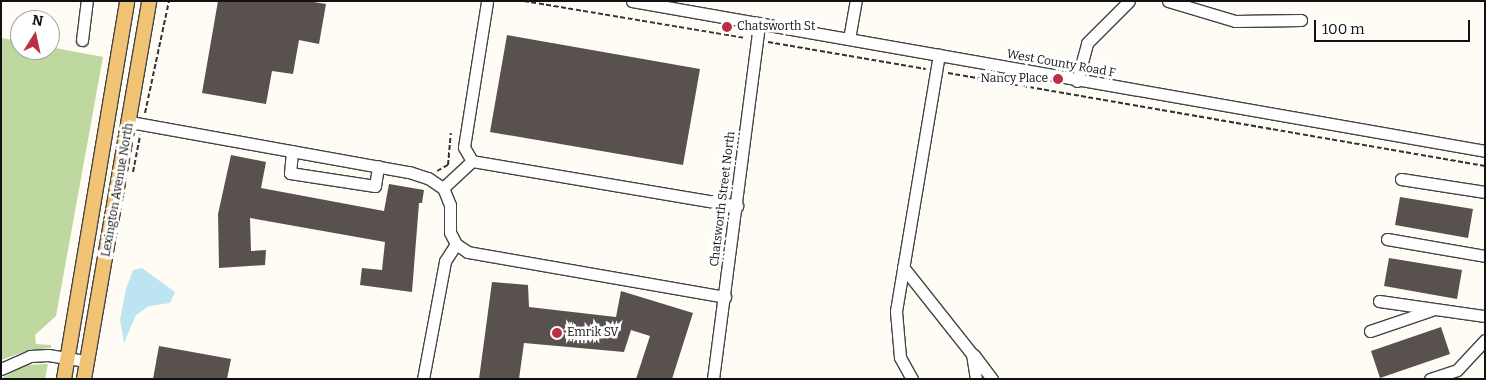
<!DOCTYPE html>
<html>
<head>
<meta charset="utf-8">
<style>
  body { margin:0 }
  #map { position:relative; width:1486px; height:380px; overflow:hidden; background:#fefcf5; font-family:Bitter,serif }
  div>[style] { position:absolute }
  .forest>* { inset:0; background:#bfd8a0 }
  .water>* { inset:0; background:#bde4f3 }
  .building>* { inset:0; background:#59514e }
  .path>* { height:2px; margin-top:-1px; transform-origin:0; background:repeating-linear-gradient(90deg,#333 0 5px,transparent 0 7.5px) }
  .roads { filter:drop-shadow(1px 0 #444) drop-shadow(-1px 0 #444) drop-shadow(0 1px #444) drop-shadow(0 -1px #444) }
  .minor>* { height:11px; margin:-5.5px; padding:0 5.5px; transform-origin:5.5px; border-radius:5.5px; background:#fff }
  .major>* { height:14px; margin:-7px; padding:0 7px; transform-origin:7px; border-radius:7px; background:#f0c474 }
  .dots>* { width:14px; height:14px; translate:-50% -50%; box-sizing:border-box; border:2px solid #fff; border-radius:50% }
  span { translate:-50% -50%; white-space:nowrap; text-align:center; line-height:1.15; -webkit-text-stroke:5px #fff; paint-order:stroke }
  .poi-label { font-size:12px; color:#111 }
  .left { translate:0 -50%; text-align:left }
  .right { translate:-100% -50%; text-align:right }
  .street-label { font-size:12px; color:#111 }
  .frame { position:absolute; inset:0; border:2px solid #111; pointer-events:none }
  .north { position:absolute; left:10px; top:10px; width:50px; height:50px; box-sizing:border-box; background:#fff; border:1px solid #a0a0a0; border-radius:50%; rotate:10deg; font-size:14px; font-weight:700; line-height:20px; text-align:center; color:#111 }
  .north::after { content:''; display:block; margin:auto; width:18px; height:22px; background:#b93045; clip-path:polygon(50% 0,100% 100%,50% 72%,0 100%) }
  .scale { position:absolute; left:1314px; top:20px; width:156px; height:22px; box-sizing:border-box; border:2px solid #111; border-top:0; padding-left:6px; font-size:15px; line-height:18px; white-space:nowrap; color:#111; -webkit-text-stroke:4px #fff; paint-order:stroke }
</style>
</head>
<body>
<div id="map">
  <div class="forest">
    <div style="clip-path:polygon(1px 38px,20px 41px,20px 50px,50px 50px,50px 47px,103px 57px,56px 316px,35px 335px,36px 344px,51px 345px,51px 348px,29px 350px,1px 360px)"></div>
    <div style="clip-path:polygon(48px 364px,45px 379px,1px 379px,23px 365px)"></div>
  </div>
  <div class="water">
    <div style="clip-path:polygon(142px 268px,175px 292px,170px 303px,149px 306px,136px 315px,124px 343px,120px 320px,126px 289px,133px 270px)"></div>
  </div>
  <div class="building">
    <div style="clip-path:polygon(218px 1px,308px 1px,326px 4px,319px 44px,299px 40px,293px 74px,272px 71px,266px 104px,202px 93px)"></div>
    <div style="clip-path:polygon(507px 35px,700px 69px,683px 165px,490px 132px)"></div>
    <div style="clip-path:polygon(231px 155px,266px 162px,261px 188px,384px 211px,389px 184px,424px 190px,422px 203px,419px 203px,412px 292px,360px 285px,362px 268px,382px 270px,385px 242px,250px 218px,251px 251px,266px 250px,265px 265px,219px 268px,218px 214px)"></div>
    <div style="clip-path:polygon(1400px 197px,1473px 209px,1468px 238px,1395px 225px)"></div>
    <div style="clip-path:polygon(1389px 258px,1462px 270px,1457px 299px,1384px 286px)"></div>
    <div style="clip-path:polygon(492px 282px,528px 285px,529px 307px,616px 317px,621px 291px,693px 313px,672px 379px,636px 379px,650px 336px,631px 330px,624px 352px,524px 343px,519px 379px,479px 379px)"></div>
    <div style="clip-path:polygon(1441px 327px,1450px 354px,1380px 378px,1371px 351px)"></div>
    <div style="clip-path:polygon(159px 346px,231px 359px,227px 379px,153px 379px)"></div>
  </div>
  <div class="path">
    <div style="left:524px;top:1px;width:225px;rotate:9.5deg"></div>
    <div style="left:768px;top:42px;width:160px;rotate:9.7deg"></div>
    <div style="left:948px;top:73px;width:545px;rotate:9.83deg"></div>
    <div style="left:145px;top:113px;width:115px;rotate:-77.9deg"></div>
    <div style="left:437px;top:171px;width:13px;rotate:-29deg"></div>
    <div style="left:448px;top:165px;width:32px;rotate:-85deg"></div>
    <div style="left:133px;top:172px;width:38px;rotate:-79deg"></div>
  </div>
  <div class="roads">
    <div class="minor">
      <div style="left:632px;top:1px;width:866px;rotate:9.97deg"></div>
      <div style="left:1168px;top:1px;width:70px;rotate:16.6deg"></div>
      <div style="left:1235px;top:21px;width:66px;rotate:-0.9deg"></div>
      <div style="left:849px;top:39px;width:39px;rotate:-80deg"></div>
      <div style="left:82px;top:40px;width:39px;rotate:-83deg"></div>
      <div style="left:1077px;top:81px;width:39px;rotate:-75deg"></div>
      <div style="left:1087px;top:43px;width:59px;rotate:-45deg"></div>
      <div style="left:130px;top:122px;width:283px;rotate:10.2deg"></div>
      <div style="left:409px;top:172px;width:20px;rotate:18deg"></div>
      <div style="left:428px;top:178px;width:18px;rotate:34deg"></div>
      <div style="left:292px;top:151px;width:22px;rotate:95deg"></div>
      <div style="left:290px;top:173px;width:86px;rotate:8.7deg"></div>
      <div style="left:375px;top:186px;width:20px;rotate:-81deg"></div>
      <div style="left:472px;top:161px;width:16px;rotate:-120deg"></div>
      <div style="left:464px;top:147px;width:148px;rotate:-81deg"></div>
      <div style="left:1401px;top:179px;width:85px;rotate:8.8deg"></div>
      <div style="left:1387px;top:239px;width:99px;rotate:9.8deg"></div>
      <div style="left:456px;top:244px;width:14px;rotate:34deg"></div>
      <div style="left:468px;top:252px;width:261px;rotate:9.9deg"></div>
      <div style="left:903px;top:267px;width:111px;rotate:51.6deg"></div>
      <div style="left:972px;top:354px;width:25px;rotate:81deg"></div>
      <div style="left:1379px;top:301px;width:107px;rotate:8.1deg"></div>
      <div style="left:1370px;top:331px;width:65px;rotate:-18.7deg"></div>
      <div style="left:974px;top:355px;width:30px;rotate:53deg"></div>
      <div style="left:1px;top:369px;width:32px;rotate:-24deg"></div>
      <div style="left:30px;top:356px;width:18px;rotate:-3deg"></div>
      <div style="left:48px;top:355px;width:39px;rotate:9deg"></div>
      <div style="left:423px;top:379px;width:120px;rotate:-79.4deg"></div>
      <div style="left:445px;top:261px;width:20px;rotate:-57deg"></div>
      <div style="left:456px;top:244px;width:13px;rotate:-117deg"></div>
      <div style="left:450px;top:232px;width:27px;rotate:-90deg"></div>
      <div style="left:450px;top:205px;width:18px;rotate:-112deg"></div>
      <div style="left:443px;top:188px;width:40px;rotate:-43deg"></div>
      <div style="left:472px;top:161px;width:269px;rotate:9.6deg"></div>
      <div style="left:713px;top:379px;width:359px;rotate:-82.6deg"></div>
      <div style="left:912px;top:379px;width:25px;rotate:-119deg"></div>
      <div style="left:900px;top:357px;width:46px;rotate:-95deg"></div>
      <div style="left:896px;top:311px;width:260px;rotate:-80.5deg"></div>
      <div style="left:1430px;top:379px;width:28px;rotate:-18deg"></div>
      <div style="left:1457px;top:370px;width:41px;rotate:-47deg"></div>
    </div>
    <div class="major">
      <div style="left:64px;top:379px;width:383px;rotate:-80.5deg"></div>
      <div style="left:84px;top:379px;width:384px;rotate:-80.2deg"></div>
    </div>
  </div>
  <div class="dots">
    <div style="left:727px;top:27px;background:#b93045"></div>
    <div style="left:1058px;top:79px;background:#b93045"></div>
    <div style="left:557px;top:333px;background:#b93045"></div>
  </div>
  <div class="poi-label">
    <span class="left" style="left:737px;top:27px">Chatsworth St</span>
    <span class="right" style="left:1048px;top:79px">Nancy Place</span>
    <span class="left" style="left:567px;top:333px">Emrik SV</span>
  </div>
  <div class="street-label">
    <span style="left:1061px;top:64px;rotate:10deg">West County Road F</span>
    <span style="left:118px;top:190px;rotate:-80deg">Lexington Avenue North</span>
    <span style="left:723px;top:199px;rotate:-83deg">Chatsworth Street North</span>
  </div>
  <div class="frame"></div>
  <div class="north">N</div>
  <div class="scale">100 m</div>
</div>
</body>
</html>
